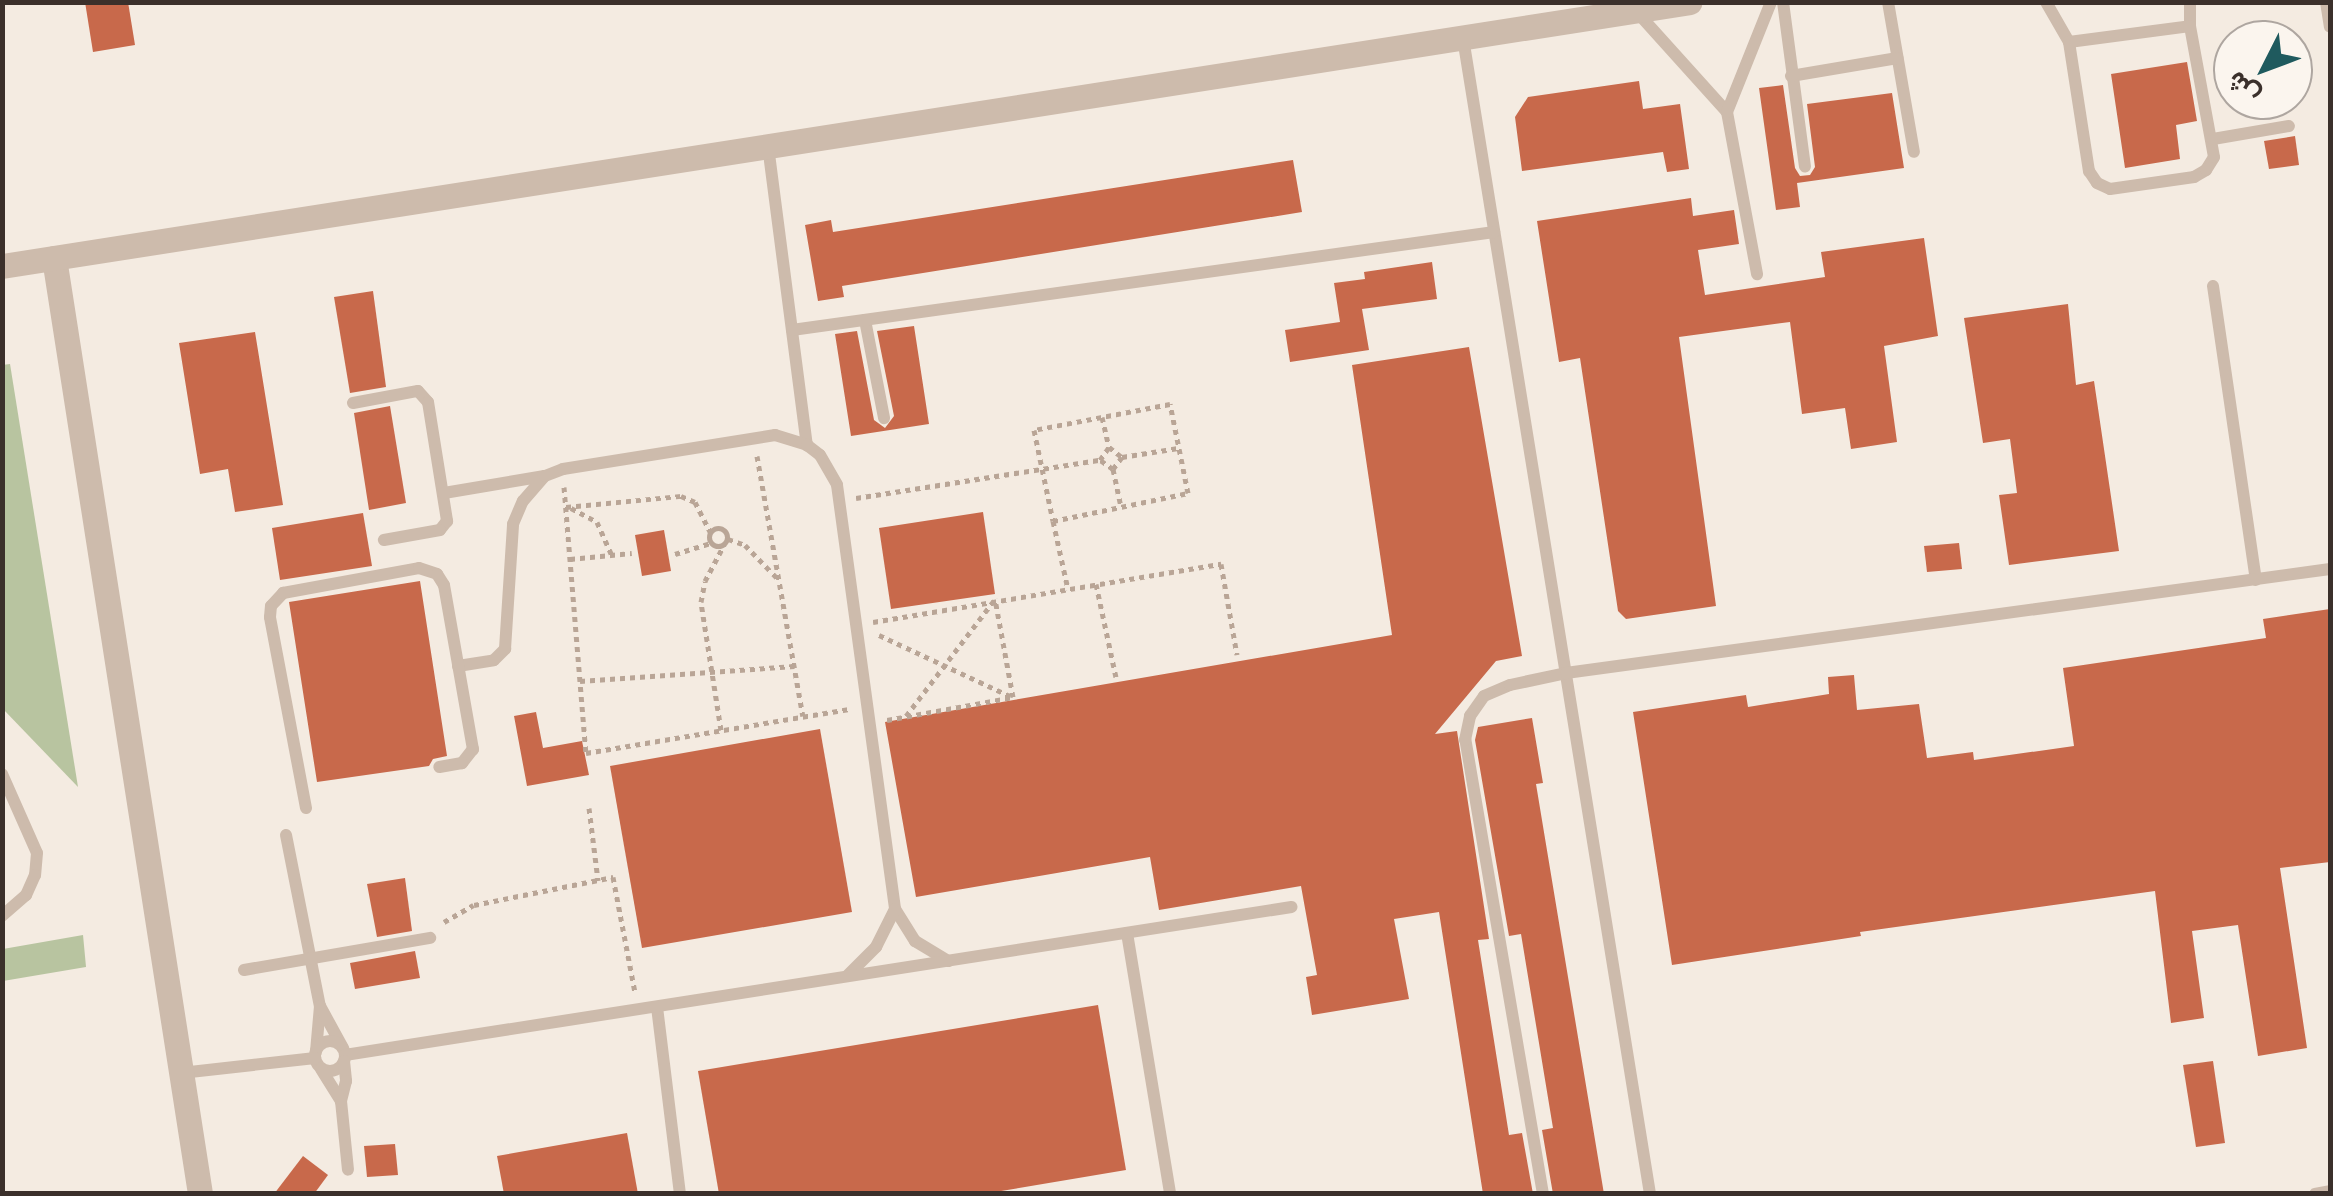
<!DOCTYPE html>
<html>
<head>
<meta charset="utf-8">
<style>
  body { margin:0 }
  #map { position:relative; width:2333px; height:1196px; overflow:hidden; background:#f4ebe1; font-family:"Golos Text",Vazirmatn,sans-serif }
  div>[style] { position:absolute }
  .green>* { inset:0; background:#b8c4a0 }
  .building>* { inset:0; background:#c8694b }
  .path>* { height:5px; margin-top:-2.5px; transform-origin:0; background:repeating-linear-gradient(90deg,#b9a596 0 5px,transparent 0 10px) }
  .path>.ring { margin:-2.5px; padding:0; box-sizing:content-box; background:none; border:5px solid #b9a596; border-radius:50% }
  .lane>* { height:12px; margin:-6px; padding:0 6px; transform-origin:6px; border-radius:6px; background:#cdbbac }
  .lane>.ring { margin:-6px; padding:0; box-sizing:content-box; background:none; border:12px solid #cdbbac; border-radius:50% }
  .street>* { height:25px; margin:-12.5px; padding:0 12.5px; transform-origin:12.5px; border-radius:12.5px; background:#cdbbac }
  span { translate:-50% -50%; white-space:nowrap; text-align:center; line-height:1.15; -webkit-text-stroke:8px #fbf5ee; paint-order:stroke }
  .frame { position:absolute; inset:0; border:5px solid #3b302b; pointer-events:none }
  .north { position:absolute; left:2213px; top:20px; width:100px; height:100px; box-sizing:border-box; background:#fbf5ee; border:2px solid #aea6a0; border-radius:50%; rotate:228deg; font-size:28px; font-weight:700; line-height:40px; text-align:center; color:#3b302b }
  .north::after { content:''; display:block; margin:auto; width:35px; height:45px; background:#1f5a5e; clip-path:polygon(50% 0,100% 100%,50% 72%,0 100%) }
</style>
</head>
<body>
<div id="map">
  <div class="green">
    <div style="clip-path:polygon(10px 364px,78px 787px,3px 709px,2px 365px)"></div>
    <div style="clip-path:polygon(83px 935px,86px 967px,3px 981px,3px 949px)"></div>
  </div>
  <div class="building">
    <div style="clip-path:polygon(85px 2px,128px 2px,135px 45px,93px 52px)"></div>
    <div style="clip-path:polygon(2187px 62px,2197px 121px,2176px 125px,2180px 159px,2125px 168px,2111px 74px)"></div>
    <div style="clip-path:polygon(1639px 81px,1643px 109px,1680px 104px,1689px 169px,1667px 172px,1663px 152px,1522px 171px,1515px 117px,1528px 97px)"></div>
    <div style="clip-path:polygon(1783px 85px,1795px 168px,1800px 176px,1810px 175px,1815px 167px,1807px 104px,1892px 93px,1904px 168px,1797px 183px,1800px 207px,1776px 210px,1759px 88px)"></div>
    <div style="clip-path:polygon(2295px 136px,2299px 165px,2269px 169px,2264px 141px)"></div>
    <div style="clip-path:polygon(1293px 160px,1302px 212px,842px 286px,844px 297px,818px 301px,805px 225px,831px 220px,833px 232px)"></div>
    <div style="clip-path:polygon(1691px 198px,1693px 216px,1734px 210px,1739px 244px,1698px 250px,1705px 295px,1825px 277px,1821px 252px,1924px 238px,1938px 336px,1884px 346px,1897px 442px,1851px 449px,1845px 408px,1802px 414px,1790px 322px,1679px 337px,1716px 606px,1626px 619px,1618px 611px,1580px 358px,1559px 362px,1537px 221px)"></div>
    <div style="clip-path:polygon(1432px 262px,1437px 299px,1362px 309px,1369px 350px,1290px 362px,1285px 330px,1340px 322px,1334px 283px,1365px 279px,1364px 272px)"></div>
    <div style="clip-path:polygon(373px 291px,386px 387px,350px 393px,334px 297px)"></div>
    <div style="clip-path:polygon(2068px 304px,2076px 385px,2094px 381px,2119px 551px,2009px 565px,1999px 495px,2017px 493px,2010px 439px,1983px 443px,1964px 318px)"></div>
    <div style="clip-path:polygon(914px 326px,929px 424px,851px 436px,835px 334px,857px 331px,874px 420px,885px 428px,894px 416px,877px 331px)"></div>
    <div style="clip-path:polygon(255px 332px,283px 505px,235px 512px,228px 469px,200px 474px,179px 343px)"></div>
    <div style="clip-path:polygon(1469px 347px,1522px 656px,1496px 661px,1435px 734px,1457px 731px,1489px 939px,1478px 940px,1509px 1135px,1522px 1133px,1533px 1194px,1483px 1194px,1439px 912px,1394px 919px,1409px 999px,1312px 1015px,1306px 977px,1317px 975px,1301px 886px,1159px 910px,1150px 857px,916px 897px,885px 722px,1392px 635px,1352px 365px)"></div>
    <div style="clip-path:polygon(390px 406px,406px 503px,369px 510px,354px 413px)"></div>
    <div style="clip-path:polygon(983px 512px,995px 594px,891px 609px,879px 528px)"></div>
    <div style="clip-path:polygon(363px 513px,372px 566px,280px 580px,272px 528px)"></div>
    <div style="clip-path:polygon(664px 530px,671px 571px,642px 576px,635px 535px)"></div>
    <div style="clip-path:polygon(1959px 543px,1962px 569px,1927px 572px,1924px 546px)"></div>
    <div style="clip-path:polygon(420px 581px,447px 756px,433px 759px,429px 766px,317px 782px,289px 602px)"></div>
    <div style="clip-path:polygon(2330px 609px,2330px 862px,2280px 868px,2307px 1048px,2258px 1056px,2238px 925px,2192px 931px,2204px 1018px,2171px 1023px,2155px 891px,1860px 932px,1861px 936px,1672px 965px,1633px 712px,1746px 695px,1748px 707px,1829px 694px,1828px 677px,1854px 675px,1857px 710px,1919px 704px,1927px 758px,1973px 752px,1974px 760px,2074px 746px,2063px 668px,2266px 638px,2263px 619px)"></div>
    <div style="clip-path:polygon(536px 712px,543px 748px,582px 741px,589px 775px,527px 786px,514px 716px)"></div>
    <div style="clip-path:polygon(1532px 718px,1543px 783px,1536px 784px,1604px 1194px,1553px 1194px,1542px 1130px,1553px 1128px,1521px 934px,1509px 936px,1475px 740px,1478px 727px)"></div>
    <div style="clip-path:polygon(820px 729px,852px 912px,642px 948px,610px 766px)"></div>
    <div style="clip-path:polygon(405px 878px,412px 931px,377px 937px,367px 884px)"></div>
    <div style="clip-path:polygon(415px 951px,420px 978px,355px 989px,350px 963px)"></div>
    <div style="clip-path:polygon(1098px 1005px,1126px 1170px,983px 1194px,719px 1194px,698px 1071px)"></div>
    <div style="clip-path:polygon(2213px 1061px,2225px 1143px,2196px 1147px,2183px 1065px)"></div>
    <div style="clip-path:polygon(627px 1133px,638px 1194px,504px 1194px,497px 1156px)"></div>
    <div style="clip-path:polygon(395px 1144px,398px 1175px,367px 1177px,364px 1146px)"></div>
    <div style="clip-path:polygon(303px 1156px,328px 1175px,314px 1194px,274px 1194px)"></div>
  </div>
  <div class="path">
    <div style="left:1102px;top:417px;width:31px;rotate:77deg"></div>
    <div style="left:1109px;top:447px;width:16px;rotate:38deg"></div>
    <div style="left:1122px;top:457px;width:15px;rotate:127deg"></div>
    <div style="left:1113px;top:469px;width:16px;rotate:-145deg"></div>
    <div style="left:1100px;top:460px;width:16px;rotate:-55deg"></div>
    <div style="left:757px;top:456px;width:264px;rotate:80deg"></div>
    <div style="left:1122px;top:457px;width:57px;rotate:-9.1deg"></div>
    <div style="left:1113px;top:469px;width:39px;rotate:78deg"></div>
    <div style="left:564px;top:487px;width:267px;rotate:85.3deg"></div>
    <div style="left:586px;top:753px;width:267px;rotate:-9.5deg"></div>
    <div style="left:856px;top:498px;width:247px;rotate:-8.9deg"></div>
    <div style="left:566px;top:507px;width:116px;rotate:-5.5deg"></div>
    <div style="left:681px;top:496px;width:15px;rotate:23deg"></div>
    <div style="left:695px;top:502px;width:34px;rotate:63deg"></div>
    <div style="left:571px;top:508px;width:30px;rotate:28deg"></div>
    <div style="left:597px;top:522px;width:36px;rotate:66deg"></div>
    <div style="left:1053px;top:521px;width:138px;rotate:-11.7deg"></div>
    <div style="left:1188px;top:493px;width:91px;rotate:-101.4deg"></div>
    <div style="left:1170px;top:404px;width:138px;rotate:169.2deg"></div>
    <div style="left:1034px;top:430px;width:93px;rotate:78.2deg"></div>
    <div style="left:1053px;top:521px;width:70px;rotate:77.6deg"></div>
    <div class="ring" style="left:709px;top:528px;width:13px;height:13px"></div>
    <div style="left:728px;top:539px;width:18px;rotate:19deg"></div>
    <div style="left:745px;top:545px;width:49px;rotate:45.8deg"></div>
    <div style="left:675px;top:554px;width:37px;rotate:-17deg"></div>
    <div style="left:570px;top:559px;width:62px;rotate:-5.5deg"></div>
    <div style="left:1096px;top:584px;width:95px;rotate:77.9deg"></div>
    <div style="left:873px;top:622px;width:353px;rotate:-9.5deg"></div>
    <div style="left:1221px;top:564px;width:92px;rotate:80deg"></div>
    <div style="left:879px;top:635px;width:145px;rotate:25deg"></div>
    <div style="left:580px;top:681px;width:215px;rotate:-4deg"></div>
    <div style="left:906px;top:716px;width:143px;rotate:-52.7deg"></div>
    <div style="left:887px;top:720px;width:128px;rotate:-10.3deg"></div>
    <div style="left:1013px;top:697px;width:100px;rotate:-100.4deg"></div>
    <div style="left:721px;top:730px;width:130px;rotate:-98.9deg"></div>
    <div style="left:701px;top:602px;width:21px;rotate:-79deg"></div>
    <div style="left:705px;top:581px;width:41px;rotate:-62.2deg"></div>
    <div style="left:589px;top:808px;width:73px;rotate:82.9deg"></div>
    <div style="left:444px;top:922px;width:34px;rotate:-30deg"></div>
    <div style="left:474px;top:905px;width:142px;rotate:-11.4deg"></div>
    <div style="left:613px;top:877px;width:117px;rotate:79.2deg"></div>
  </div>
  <div class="lane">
    <div style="left:1783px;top:2px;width:166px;rotate:82.4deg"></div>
    <div style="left:1888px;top:2px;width:152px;rotate:80.2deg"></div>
    <div style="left:2046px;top:2px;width:46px;rotate:60.1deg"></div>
    <div style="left:2069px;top:42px;width:131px;rotate:81.2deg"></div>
    <div style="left:2089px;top:171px;width:14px;rotate:56deg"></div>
    <div style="left:2097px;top:183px;width:14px;rotate:25deg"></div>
    <div style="left:2110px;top:189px;width:85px;rotate:-8.1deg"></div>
    <div style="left:2194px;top:177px;width:14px;rotate:-30deg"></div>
    <div style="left:2206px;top:170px;width:15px;rotate:-58deg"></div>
    <div style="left:2214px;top:157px;width:133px;rotate:-100.4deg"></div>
    <div style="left:2190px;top:26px;width:24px;rotate:-90deg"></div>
    <div style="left:2326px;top:2px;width:25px;rotate:81deg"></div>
    <div style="left:1636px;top:11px;width:136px;rotate:48deg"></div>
    <div style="left:1727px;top:112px;width:165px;rotate:79.5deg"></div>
    <div style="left:1463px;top:38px;width:1171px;rotate:80.81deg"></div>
    <div style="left:2069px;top:42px;width:122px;rotate:-7.5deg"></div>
    <div style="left:1791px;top:76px;width:108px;rotate:-9.6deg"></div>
    <div style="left:1727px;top:112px;width:118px;rotate:-68.2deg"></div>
    <div style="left:2213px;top:139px;width:77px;rotate:-9.7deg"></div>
    <div style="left:768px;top:146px;width:302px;rotate:82.6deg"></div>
    <div style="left:2213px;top:286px;width:297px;rotate:81.7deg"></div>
    <div style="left:865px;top:320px;width:100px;rotate:79deg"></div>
    <div style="left:792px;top:330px;width:709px;rotate:-7.95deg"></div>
    <div style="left:353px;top:403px;width:66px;rotate:-10.5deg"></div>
    <div style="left:418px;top:391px;width:15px;rotate:48deg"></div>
    <div style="left:428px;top:402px;width:121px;rotate:80.9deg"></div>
    <div style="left:447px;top:521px;width:11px;rotate:128deg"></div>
    <div style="left:440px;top:530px;width:57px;rotate:169.9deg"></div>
    <div style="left:444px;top:493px;width:102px;rotate:-9.6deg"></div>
    <div style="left:458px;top:666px;width:36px;rotate:-9deg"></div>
    <div style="left:494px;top:660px;width:16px;rotate:-45deg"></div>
    <div style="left:505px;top:649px;width:125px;rotate:-86.3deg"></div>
    <div style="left:513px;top:524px;width:25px;rotate:-67deg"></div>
    <div style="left:523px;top:501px;width:33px;rotate:-49deg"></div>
    <div style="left:545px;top:476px;width:19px;rotate:-21deg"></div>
    <div style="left:563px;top:469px;width:215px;rotate:-9.1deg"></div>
    <div style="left:775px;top:435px;width:34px;rotate:17deg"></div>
    <div style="left:807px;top:445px;width:16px;rotate:38deg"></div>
    <div style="left:820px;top:455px;width:34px;rotate:60deg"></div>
    <div style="left:837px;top:485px;width:428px;rotate:82.2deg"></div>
    <div style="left:895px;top:909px;width:38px;rotate:58deg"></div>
    <div style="left:915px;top:941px;width:39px;rotate:31deg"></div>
    <div style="left:2px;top:774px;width:86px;rotate:66.1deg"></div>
    <div style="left:37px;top:853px;width:22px;rotate:95deg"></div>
    <div style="left:35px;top:875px;width:22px;rotate:114deg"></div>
    <div style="left:26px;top:895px;width:32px;rotate:139deg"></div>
    <div style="left:306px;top:808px;width:194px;rotate:-100.7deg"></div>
    <div style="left:270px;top:617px;width:11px;rotate:-85deg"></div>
    <div style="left:271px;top:606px;width:18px;rotate:-47deg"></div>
    <div style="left:283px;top:593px;width:138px;rotate:-10.4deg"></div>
    <div style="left:419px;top:568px;width:19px;rotate:18deg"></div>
    <div style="left:437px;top:574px;width:13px;rotate:58deg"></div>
    <div style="left:444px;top:585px;width:167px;rotate:80deg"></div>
    <div style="left:473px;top:749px;width:18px;rotate:128deg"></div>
    <div style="left:462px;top:763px;width:23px;rotate:170deg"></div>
    <div style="left:286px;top:835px;width:174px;rotate:78.8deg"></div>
    <div style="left:320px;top:1006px;width:46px;rotate:95deg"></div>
    <div style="left:1127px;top:933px;width:265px;rotate:80.6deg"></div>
    <div style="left:244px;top:970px;width:189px;rotate:-9.8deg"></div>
    <div style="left:848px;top:975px;width:40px;rotate:-45deg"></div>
    <div style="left:876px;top:947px;width:42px;rotate:-63.4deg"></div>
    <div style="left:320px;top:1006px;width:48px;rotate:61.3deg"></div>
    <div style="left:657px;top:1007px;width:188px;rotate:83deg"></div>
    <div class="ring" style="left:315px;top:1041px;width:18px;height:18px"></div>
    <div style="left:345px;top:1055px;width:958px;rotate:-8.89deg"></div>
    <div style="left:344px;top:1061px;width:20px;rotate:84deg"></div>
    <div style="left:346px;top:1081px;width:21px;rotate:104deg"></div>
    <div style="left:341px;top:1101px;width:69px;rotate:84.2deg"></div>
    <div style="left:321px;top:1069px;width:38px;rotate:58deg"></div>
    <div style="left:181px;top:1073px;width:135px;rotate:-6.4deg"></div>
    <div style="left:1543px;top:1194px;width:461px;rotate:-99.7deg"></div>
    <div style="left:1465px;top:740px;width:25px;rotate:-78deg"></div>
    <div style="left:1470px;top:716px;width:24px;rotate:-55deg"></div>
    <div style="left:1484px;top:696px;width:28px;rotate:-23deg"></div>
    <div style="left:1510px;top:685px;width:57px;rotate:-12.1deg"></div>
    <div style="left:1566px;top:673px;width:771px;rotate:-7.75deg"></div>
    <div style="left:2315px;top:1194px;width:15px;rotate:-11deg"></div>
  </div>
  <div class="street">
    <div style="left:54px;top:258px;width:947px;rotate:81.13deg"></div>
    <div style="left:2px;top:266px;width:1708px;rotate:-8.89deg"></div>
  </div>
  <div class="frame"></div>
  <div class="north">ش</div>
</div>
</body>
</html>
